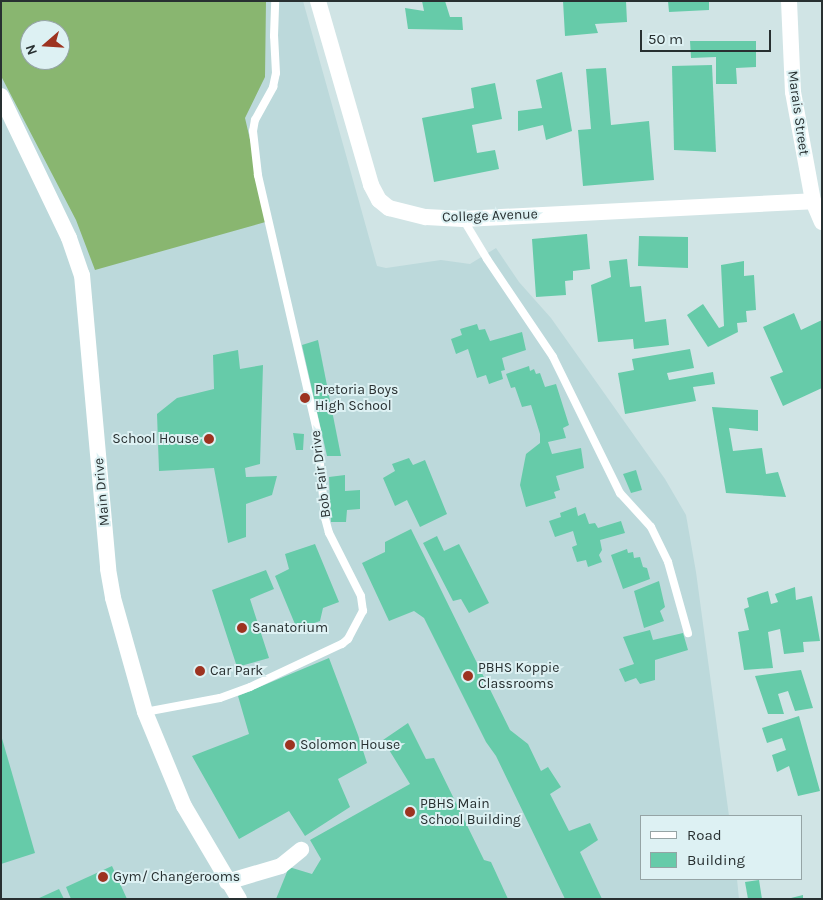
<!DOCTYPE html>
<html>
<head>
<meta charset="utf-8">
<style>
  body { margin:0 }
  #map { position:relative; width:823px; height:900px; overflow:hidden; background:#d0e4e5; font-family:Karla,sans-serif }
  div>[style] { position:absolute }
  .built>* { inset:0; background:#bcd9db }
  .forest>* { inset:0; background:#89b670 }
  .building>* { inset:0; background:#66cba9 }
  .lane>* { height:8px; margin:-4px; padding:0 4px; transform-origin:4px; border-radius:4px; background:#fff }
  .street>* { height:16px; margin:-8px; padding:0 8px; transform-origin:8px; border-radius:8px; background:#fff }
  .dots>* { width:14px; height:14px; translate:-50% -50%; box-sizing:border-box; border:2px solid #ddf1f3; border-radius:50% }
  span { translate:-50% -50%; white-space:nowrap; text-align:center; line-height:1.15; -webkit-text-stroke:4px #ddf1f3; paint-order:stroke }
  .street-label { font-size:14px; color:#283031 }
  .poi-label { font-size:14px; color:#283031 }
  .left { translate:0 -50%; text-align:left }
  .right { translate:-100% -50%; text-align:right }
  .frame { position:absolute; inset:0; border:2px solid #283031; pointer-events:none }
  .legend { position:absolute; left:640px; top:815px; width:162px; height:65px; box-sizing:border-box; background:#ddf1f3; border:1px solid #95a4a5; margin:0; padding:6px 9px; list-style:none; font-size:15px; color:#283031 }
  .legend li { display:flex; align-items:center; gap:10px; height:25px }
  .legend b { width:25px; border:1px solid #95a4a5 }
  .north { position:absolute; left:20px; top:20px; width:50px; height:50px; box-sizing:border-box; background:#ddf1f3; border:1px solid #95a4a5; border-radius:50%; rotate:251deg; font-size:14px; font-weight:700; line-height:20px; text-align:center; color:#283031 }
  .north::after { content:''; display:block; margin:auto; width:18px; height:22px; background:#9d3320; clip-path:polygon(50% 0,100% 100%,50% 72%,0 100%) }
  .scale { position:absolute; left:640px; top:30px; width:131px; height:22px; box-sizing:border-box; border:2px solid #283031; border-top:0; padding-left:6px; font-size:15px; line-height:18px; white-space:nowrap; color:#283031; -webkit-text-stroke:4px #ddf1f3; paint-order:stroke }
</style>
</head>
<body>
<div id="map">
  <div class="built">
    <div style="clip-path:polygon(evenodd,1px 1px,303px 1px,377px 266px,386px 268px,441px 260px,470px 264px,496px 248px,519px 282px,551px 318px,665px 479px,686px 515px,696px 572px,729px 816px,642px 816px,642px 879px,737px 879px,739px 899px,1px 899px,1px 1px,30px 30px,60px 30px,60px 60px,30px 60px,30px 30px)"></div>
  </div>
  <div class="forest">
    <div style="clip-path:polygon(evenodd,1px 1px,266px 1px,265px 77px,245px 118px,269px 221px,95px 270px,76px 220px,1px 76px,1px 1px,30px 30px,60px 30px,60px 60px,30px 60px,30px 30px)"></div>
  </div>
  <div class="building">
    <div style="clip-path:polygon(422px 1px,445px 1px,450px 17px,462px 17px,463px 30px,408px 29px,405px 8px,424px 11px)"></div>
    <div style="clip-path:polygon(563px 1px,626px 1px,627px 22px,595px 24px,598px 33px,565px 36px)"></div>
    <div style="clip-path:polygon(668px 1px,709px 1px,709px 10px,669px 12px)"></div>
    <div style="clip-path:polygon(690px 41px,756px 41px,756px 67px,736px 68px,737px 84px,716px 84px,716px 57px,691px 58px)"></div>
    <div style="clip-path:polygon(712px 65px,716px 152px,674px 150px,672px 66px)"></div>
    <div style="clip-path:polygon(606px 68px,611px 125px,649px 121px,654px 180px,583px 186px,578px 130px,591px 129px,586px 69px)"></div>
    <div style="clip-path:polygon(562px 72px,572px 131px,546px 140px,543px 125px,518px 131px,518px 111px,542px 108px,536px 80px)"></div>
    <div style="clip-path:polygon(495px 83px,502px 119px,472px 125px,477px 153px,495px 150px,499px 169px,434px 182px,422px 118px,474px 108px,471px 88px)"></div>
    <div style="clip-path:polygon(587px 234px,590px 269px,573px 271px,573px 280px,565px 281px,566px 295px,536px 297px,532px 239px)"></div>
    <div style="clip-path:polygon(639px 236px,688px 237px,688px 268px,638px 266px)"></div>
    <div style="clip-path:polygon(627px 259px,630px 287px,641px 286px,645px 322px,666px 319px,669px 345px,634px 349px,633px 339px,598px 342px,591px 285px,611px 277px,609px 261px)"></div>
    <div style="clip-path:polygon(744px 261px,744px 276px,754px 275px,756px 310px,746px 311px,747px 322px,737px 323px,738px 332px,708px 347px,687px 315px,703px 304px,719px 328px,724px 326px,721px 265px)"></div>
    <div style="clip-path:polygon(794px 313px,801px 330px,822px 320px,822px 388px,783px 406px,770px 377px,783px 372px,763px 327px)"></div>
    <div style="clip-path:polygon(477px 324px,479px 330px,485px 329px,490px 341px,522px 332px,526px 350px,502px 358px,505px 370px,501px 371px,503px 379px,489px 384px,486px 375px,477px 378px,468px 349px,456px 354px,451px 339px,462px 335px,460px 329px)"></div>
    <div style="clip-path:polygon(318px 340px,341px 456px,327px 456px,302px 345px)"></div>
    <div style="clip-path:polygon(690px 349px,694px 368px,667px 373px,669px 380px,713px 372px,715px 384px,693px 387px,696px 401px,625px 414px,618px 373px,634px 370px,632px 359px)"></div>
    <div style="clip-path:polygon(238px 350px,240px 369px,263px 365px,260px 464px,245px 468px,246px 477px,277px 476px,272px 495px,246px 504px,246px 537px,228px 543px,214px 468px,159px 471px,157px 414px,177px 398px,214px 389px,213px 355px)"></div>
    <div style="clip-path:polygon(529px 366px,530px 371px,534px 369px,536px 374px,540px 373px,545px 387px,556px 384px,569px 425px,563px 428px,566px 438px,548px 442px,552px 454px,581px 448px,584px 468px,556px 476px,560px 490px,554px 492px,556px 498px,526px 507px,520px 485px,526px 454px,540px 443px,540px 434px,531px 405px,522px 407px,515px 387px,511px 388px,506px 374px)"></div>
    <div style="clip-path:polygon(712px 407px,758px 410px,758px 431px,729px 428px,733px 451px,762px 448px,766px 474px,778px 472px,786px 497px,726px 493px)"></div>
    <div style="clip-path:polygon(293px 433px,304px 434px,303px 450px,296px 450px)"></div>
    <div style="clip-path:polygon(409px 458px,413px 465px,425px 460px,447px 514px,420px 527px,407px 500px,395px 506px,383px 478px,395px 471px,392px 464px)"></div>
    <div style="clip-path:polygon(636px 470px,642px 490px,631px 493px,623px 474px)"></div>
    <div style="clip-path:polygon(345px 475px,345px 491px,360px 490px,360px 509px,347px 510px,346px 522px,331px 522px,329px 477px)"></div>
    <div style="clip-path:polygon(576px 507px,578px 516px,585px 513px,589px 524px,595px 523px,598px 528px,621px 521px,625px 533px,600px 540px,602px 550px,599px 555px,602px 562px,588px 567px,586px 560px,577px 562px,572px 547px,577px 545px,573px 531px,555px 537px,549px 521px,561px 517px,560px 513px)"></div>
    <div style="clip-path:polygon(411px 529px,510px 730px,528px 744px,541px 771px,548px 767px,561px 787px,550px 794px,569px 831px,590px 823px,598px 840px,580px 852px,602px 899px,565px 899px,496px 756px,486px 742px,424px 618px,414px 611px,389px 621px,362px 563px,385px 552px,385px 542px)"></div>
    <div style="clip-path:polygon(437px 536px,444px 551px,459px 544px,489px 603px,469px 613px,461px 599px,453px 601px,423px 543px)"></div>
    <div style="clip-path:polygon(315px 544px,339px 602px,323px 608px,320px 621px,297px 629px,275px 576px,289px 569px,285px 554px)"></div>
    <div style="clip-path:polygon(627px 549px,628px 553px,633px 552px,634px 558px,640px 557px,643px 567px,647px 568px,650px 579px,623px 589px,611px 555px)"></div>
    <div style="clip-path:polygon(266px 570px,274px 589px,250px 599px,269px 658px,237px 667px,212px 590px)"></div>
    <div style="clip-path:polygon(659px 581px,665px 607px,660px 611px,664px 621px,644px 628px,634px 591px)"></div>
    <div style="clip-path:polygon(795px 587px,796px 600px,812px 596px,820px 641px,803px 642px,804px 652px,784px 654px,780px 629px,768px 632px,773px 668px,744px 670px,738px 632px,749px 630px,744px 609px,749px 607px,747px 598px,768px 591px,771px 604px,778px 602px,775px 594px)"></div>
    <div style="clip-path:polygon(650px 630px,653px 640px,683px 633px,688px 650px,655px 660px,655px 680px,640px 684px,636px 678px,625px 682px,619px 669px,634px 664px,623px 637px)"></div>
    <div style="clip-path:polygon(329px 658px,358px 735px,367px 763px,338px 779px,350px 807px,305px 836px,289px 811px,239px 839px,192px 756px,249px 734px,238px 696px)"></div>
    <div style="clip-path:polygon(801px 670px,813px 708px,795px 711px,788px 691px,778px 694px,784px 714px,768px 714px,755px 676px)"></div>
    <div style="clip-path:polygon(799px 716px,820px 791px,798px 796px,789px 766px,777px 772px,772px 755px,786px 750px,782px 738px,767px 743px,762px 728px)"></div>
    <div style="clip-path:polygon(408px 723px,426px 759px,434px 758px,484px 860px,491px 862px,508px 899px,276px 899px,289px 867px,312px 874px,321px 859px,310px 840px,410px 784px,383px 740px)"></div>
    <div style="clip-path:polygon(1px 735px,35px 853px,1px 864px)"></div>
    <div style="clip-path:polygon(112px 866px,127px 899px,71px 899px,66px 887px)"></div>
    <div style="clip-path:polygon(759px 880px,762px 899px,748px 899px,745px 882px)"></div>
    <div style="clip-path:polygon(59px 889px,64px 899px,37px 899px)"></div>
    <div style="clip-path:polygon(803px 895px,803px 899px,791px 899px,791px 898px)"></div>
  </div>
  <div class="lane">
    <div style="left:463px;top:219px;width:47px;rotate:59deg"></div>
    <div style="left:487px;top:259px;width:118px;rotate:56deg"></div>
    <div style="left:553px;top:357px;width:152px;rotate:63.8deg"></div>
    <div style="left:620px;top:493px;width:46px;rotate:47.6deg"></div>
    <div style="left:651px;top:527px;width:39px;rotate:64deg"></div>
    <div style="left:668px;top:562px;width:74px;rotate:74.3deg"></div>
    <div style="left:145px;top:712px;width:76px;rotate:-10.6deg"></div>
    <div style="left:220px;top:698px;width:32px;rotate:-20deg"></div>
    <div style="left:250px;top:687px;width:102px;rotate:-25.1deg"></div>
    <div style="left:342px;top:644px;width:8px;rotate:-40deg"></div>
    <div style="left:348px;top:639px;width:32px;rotate:-62deg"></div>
    <div style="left:363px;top:611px;width:15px;rotate:-98deg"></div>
    <div style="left:361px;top:596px;width:71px;rotate:-116.9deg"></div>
    <div style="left:329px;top:533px;width:16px;rotate:-105deg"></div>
    <div style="left:325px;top:518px;width:87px;rotate:-95.3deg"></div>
    <div style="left:317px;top:431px;width:263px;rotate:-103deg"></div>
    <div style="left:258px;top:175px;width:44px;rotate:-96.5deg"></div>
    <div style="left:253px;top:131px;width:11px;rotate:-80deg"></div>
    <div style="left:255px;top:120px;width:38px;rotate:-61deg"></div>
    <div style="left:273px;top:87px;width:14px;rotate:-78deg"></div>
    <div style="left:276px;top:73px;width:37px;rotate:-93deg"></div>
    <div style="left:274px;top:36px;width:35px;rotate:-88deg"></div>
  </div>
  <div class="street">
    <div style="left:318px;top:1px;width:191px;rotate:73.9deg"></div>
    <div style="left:371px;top:185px;width:17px;rotate:62deg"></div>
    <div style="left:379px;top:200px;width:13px;rotate:39deg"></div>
    <div style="left:389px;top:208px;width:38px;rotate:14deg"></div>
    <div style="left:426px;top:217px;width:37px;rotate:3deg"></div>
    <div style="left:463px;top:219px;width:350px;rotate:-2.9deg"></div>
    <div style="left:789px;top:1px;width:91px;rotate:87.5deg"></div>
    <div style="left:793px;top:92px;width:111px;rotate:79.6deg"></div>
    <div style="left:813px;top:201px;width:23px;rotate:67deg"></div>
    <div style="left:1px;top:96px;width:157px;rotate:64.4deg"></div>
    <div style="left:69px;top:238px;width:39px;rotate:71deg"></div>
    <div style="left:82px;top:275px;width:295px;rotate:84.9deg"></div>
    <div style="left:108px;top:569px;width:29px;rotate:80deg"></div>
    <div style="left:113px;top:598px;width:118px;rotate:74.3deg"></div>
    <div style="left:145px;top:712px;width:102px;rotate:67.5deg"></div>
    <div style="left:184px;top:806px;width:108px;rotate:59.4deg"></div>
    <div style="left:227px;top:882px;width:56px;rotate:-16.5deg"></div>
    <div style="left:281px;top:866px;width:26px;rotate:-39deg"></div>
  </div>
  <div class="dots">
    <div style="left:305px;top:398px;background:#9d3320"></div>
    <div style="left:209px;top:439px;background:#9d3320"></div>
    <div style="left:242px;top:628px;background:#9d3320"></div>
    <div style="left:200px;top:671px;background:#9d3320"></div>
    <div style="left:468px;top:676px;background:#9d3320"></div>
    <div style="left:290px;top:745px;background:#9d3320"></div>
    <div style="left:410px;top:812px;background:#9d3320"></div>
    <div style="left:103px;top:877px;background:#9d3320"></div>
  </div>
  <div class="street-label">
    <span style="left:798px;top:113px;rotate:82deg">Marais Street</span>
    <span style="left:490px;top:216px;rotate:-2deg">College Avenue</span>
    <span style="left:321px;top:474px;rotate:-97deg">Bob Fair Drive</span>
    <span style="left:102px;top:492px;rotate:-95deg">Main Drive</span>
  </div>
  <div class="poi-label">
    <span class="left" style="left:315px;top:398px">Pretoria Boys<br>High School</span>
    <span class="right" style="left:199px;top:439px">School House</span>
    <span class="left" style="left:252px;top:628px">Sanatorium</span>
    <span class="left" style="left:478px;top:676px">PBHS Koppie<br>Classrooms</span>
    <span class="left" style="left:210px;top:671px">Car Park</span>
    <span class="left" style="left:300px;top:745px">Solomon House</span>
    <span class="left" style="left:420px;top:812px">PBHS Main<br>School Building</span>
    <span class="left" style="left:113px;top:877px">Gym/ Changerooms</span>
  </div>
  <div class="frame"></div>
  <ul class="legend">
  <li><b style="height:6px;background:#fff"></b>Road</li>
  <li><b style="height:14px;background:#66cba9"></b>Building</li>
  </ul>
  <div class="north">N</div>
  <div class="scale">50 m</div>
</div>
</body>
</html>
